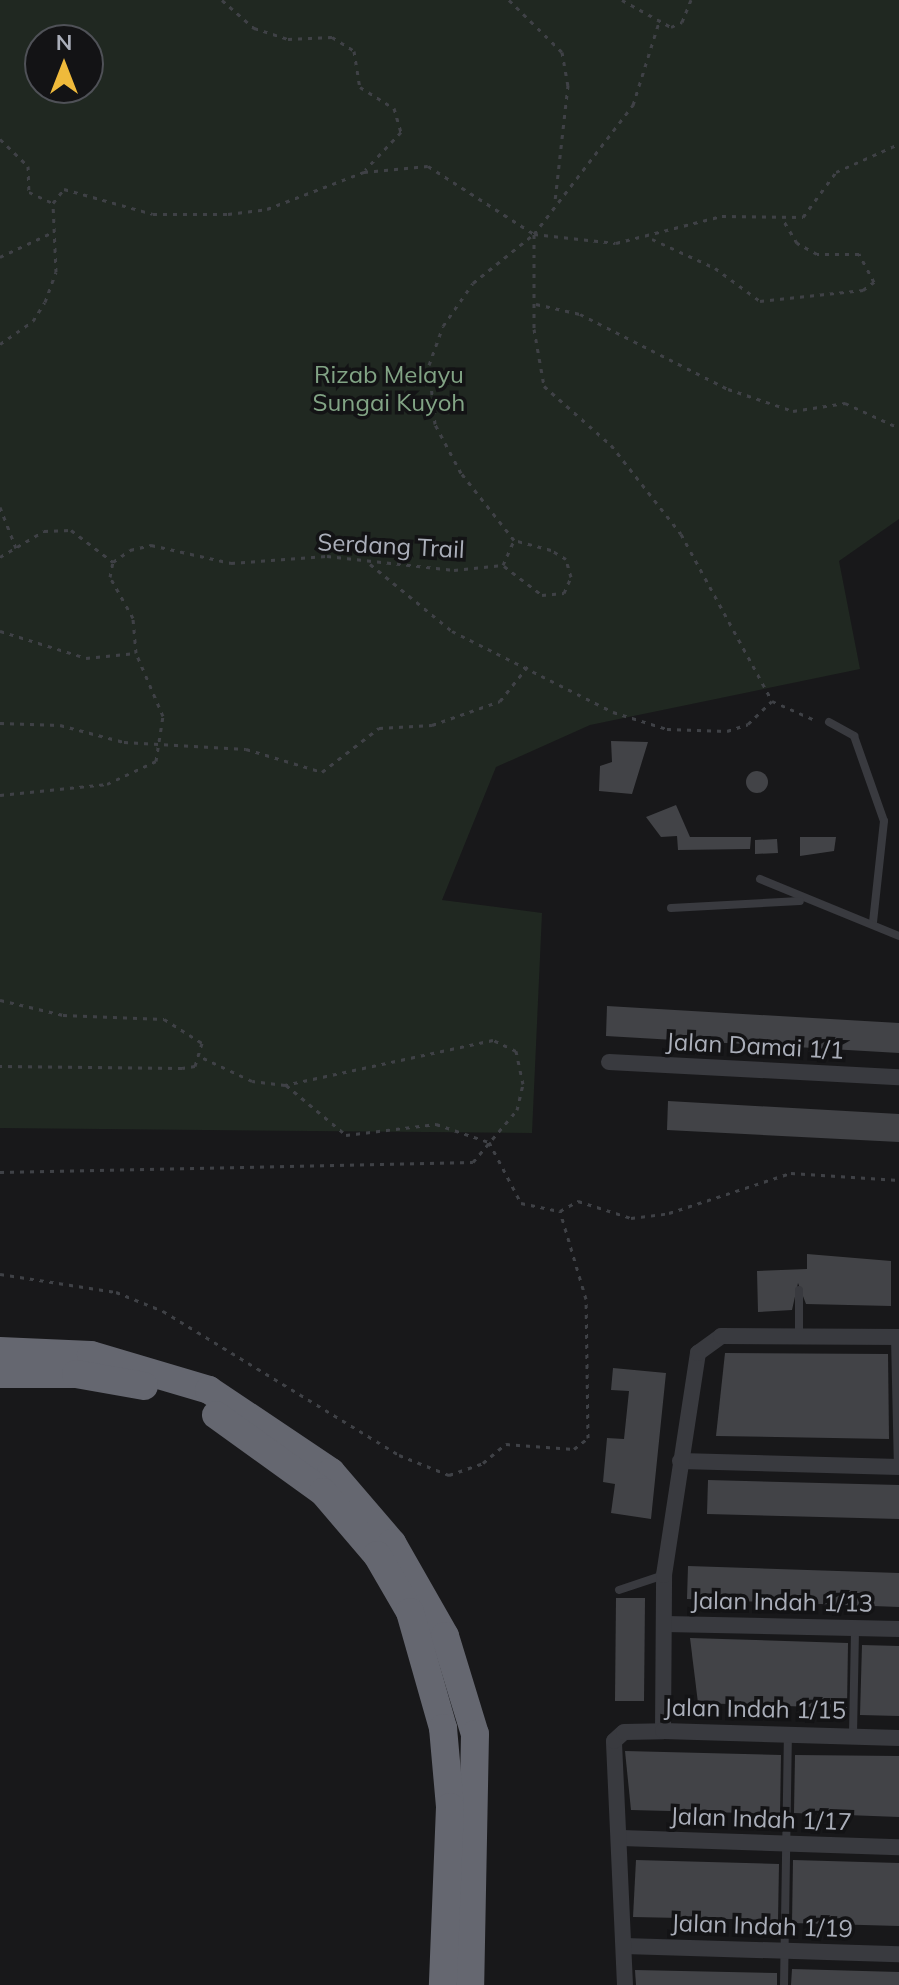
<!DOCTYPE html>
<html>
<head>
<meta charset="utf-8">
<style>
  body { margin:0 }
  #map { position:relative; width:899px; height:1985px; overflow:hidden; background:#18181a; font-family:Mulish,sans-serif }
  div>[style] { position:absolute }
  .green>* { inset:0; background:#202821 }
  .building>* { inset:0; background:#424347 }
  .round { border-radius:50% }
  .path>* { height:3px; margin-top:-1.5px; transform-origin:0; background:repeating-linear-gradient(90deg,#3f4146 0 4px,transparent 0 10px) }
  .service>* { height:8px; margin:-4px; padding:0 4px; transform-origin:4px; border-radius:4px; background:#393a3f }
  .minor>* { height:16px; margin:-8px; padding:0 8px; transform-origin:8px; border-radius:8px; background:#393a3f }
  .motorway>* { height:28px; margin:-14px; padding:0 14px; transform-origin:14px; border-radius:14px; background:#656770 }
  span { translate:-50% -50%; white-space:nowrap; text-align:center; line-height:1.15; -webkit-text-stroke:7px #131315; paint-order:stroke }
  .park-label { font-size:24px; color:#82a485 }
  .street-label { font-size:24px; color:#aaaeb9 }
  .north { position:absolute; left:24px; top:24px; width:80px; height:80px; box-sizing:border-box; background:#131315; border:2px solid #4f5157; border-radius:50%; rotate:0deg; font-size:22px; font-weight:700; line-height:32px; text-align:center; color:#aaaeb9 }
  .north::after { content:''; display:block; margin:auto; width:28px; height:36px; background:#efba3b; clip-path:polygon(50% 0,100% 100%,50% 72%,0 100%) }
</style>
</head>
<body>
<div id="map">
  <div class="green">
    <div style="clip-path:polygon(evenodd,0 0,899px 0,899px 519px,839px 561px,860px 669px,590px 725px,496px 767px,442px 900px,542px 913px,532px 1133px,0 1128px,0 0,40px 40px,88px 40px,88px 88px,40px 88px,40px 40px)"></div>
  </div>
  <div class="building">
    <div style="clip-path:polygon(611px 741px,648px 742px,632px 794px,599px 791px,600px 766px,612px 762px)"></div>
    <div class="round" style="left:746px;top:771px;width:22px;height:22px"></div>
    <div style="clip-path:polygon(676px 805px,690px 837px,751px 837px,750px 849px,678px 850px,677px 836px,661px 837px,646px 817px)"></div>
    <div style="clip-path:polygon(800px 837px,836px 837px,834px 851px,800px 856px)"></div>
    <div style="clip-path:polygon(777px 839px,778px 853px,755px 854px,755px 840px)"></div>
    <div style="clip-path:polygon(607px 1006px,899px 1023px,899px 1053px,606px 1036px)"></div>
    <div style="clip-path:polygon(668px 1101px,899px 1114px,899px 1142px,667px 1130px)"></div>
    <div style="clip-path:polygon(807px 1254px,891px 1261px,891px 1306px,806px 1304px,798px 1283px,792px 1310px,758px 1312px,757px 1271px,807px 1269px)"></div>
    <div style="clip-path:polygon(725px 1353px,888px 1354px,889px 1439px,716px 1436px)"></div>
    <div style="clip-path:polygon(613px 1368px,666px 1373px,651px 1519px,611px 1513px,615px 1484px,603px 1482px,607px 1438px,624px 1439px,629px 1391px,611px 1390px)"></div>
    <div style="clip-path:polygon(708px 1480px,899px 1485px,899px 1519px,707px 1514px)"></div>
    <div style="clip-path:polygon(688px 1566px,899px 1573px,899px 1607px,687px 1599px)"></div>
    <div style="clip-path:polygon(616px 1598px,645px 1598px,644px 1701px,615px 1701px)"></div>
    <div style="clip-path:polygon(690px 1638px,848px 1643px,847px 1708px,698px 1703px)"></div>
    <div style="clip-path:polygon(862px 1645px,899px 1646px,899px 1716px,860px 1715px)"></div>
    <div style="clip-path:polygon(625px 1751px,781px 1755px,780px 1814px,631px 1810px)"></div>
    <div style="clip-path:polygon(795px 1755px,899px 1756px,899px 1817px,794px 1813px)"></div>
    <div style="clip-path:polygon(636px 1860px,779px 1864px,778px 1920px,633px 1917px)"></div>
    <div style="clip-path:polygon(793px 1860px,899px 1863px,899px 1926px,792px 1923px)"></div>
    <div style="clip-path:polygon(792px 1969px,899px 1972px,899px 1985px,791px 1985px)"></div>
    <div style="clip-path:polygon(635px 1970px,777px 1973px,777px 1985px,636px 1985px)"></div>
  </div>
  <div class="path">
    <div style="left:222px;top:0;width:43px;rotate:41.2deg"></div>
    <div style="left:254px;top:28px;width:36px;rotate:18deg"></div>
    <div style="left:288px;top:39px;width:44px;rotate:-2.6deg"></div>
    <div style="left:332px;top:37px;width:26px;rotate:32deg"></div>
    <div style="left:354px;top:51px;width:36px;rotate:81deg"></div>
    <div style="left:360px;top:87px;width:40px;rotate:32deg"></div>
    <div style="left:394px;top:108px;width:25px;rotate:74deg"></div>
    <div style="left:401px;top:132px;width:52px;rotate:133.5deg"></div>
    <div style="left:509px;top:0;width:74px;rotate:44.5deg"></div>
    <div style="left:562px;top:52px;width:34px;rotate:80deg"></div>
    <div style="left:568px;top:85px;width:116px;rotate:96.4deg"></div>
    <div style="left:622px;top:0;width:56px;rotate:28.9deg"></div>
    <div style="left:671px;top:27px;width:12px;rotate:-24deg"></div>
    <div style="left:682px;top:22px;width:24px;rotate:-68deg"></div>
    <div style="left:0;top:139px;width:39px;rotate:44deg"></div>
    <div style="left:28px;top:166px;width:26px;rotate:88deg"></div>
    <div style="left:29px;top:192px;width:26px;rotate:25deg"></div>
    <div style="left:534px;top:234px;width:95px;rotate:90deg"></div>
    <div style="left:534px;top:329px;width:58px;rotate:80deg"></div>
    <div style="left:544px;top:386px;width:89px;rotate:41.4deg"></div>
    <div style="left:611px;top:445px;width:113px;rotate:51.8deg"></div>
    <div style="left:681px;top:534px;width:190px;rotate:61.4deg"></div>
    <div style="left:772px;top:701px;width:49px;rotate:24deg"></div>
    <div style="left:652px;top:239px;width:69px;rotate:24.7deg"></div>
    <div style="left:715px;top:268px;width:56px;rotate:36.3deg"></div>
    <div style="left:760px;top:301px;width:104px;rotate:-6.1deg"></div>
    <div style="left:863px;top:290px;width:14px;rotate:-36deg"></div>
    <div style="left:874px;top:282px;width:32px;rotate:-118deg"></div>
    <div style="left:859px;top:254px;width:42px;rotate:180deg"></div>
    <div style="left:817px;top:254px;width:23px;rotate:-151deg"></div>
    <div style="left:797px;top:243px;width:29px;rotate:-121deg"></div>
    <div style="left:0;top:257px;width:56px;rotate:-25.2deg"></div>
    <div style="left:536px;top:304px;width:45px;rotate:12.8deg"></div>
    <div style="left:580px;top:314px;width:166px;rotate:26.9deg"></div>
    <div style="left:728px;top:389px;width:69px;rotate:18.7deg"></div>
    <div style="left:793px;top:411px;width:53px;rotate:-8.7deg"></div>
    <div style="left:845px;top:403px;width:60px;rotate:24.8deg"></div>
    <div style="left:0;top:344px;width:40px;rotate:-34.9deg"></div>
    <div style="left:33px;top:321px;width:22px;rotate:-58deg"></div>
    <div style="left:45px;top:302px;width:32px;rotate:-70deg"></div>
    <div style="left:56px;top:272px;width:69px;rotate:-92.5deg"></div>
    <div style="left:53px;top:203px;width:18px;rotate:-52deg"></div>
    <div style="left:64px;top:189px;width:92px;rotate:15.7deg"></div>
    <div style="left:153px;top:214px;width:75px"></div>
    <div style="left:228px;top:214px;width:39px;rotate:-7deg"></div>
    <div style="left:267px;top:209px;width:104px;rotate:-20.9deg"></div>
    <div style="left:364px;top:172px;width:64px;rotate:-5.4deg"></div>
    <div style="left:428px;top:166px;width:126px;rotate:32.7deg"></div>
    <div style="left:534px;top:234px;width:82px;rotate:6.3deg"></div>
    <div style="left:616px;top:243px;width:109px;rotate:-14.3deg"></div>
    <div style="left:722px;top:216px;width:81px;rotate:0.7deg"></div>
    <div style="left:803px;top:217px;width:56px;rotate:-53.7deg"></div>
    <div style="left:836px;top:172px;width:69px;rotate:-24deg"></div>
    <div style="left:0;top:507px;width:44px;rotate:68.7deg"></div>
    <div style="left:0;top:557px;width:51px;rotate:-30.6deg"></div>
    <div style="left:44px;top:531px;width:27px;rotate:-2deg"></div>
    <div style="left:71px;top:530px;width:53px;rotate:37.3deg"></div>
    <div style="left:370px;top:564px;width:106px;rotate:39.3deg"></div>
    <div style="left:452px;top:631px;width:180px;rotate:26.7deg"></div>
    <div style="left:613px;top:712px;width:57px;rotate:17.5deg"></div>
    <div style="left:667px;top:729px;width:60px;rotate:1.9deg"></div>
    <div style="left:727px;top:731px;width:22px;rotate:-18deg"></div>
    <div style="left:748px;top:724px;width:33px;rotate:-44deg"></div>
    <div style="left:504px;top:566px;width:48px;rotate:37.3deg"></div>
    <div style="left:542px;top:595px;width:22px;rotate:-5deg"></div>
    <div style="left:564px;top:593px;width:17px;rotate:-66deg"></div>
    <div style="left:571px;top:577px;width:19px;rotate:-106deg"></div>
    <div style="left:566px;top:559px;width:17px;rotate:-149deg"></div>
    <div style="left:551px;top:550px;width:38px;rotate:-165deg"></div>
    <div style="left:514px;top:540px;width:85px;rotate:-128.3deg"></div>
    <div style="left:461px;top:473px;width:55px;rotate:-118deg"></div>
    <div style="left:435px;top:424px;width:59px;rotate:-95.8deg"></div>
    <div style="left:429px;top:365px;width:41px;rotate:-70.3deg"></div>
    <div style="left:443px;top:326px;width:52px;rotate:-55.1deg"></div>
    <div style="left:473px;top:283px;width:78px;rotate:-38.8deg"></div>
    <div style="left:534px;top:234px;width:163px;rotate:-52.5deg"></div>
    <div style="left:633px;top:105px;width:90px;rotate:-72.6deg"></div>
    <div style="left:0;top:631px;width:90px;rotate:17.4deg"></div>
    <div style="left:86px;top:658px;width:50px;rotate:-5.7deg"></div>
    <div style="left:0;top:723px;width:60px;rotate:1.9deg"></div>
    <div style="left:60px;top:725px;width:66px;rotate:14.9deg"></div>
    <div style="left:124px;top:742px;width:122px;rotate:3.3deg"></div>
    <div style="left:246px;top:749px;width:79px;rotate:16.8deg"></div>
    <div style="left:322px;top:772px;width:72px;rotate:-37.7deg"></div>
    <div style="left:379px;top:728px;width:53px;rotate:-3.2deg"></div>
    <div style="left:432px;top:725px;width:72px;rotate:-19.4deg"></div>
    <div style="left:500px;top:701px;width:45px;rotate:-51.3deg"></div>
    <div style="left:0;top:795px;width:108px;rotate:-5.9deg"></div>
    <div style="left:107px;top:784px;width:54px;rotate:-25.1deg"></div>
    <div style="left:156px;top:761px;width:46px;rotate:-81.2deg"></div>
    <div style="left:163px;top:716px;width:69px;rotate:-113.2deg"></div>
    <div style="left:136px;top:653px;width:35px;rotate:-95deg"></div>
    <div style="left:133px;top:618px;width:47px;rotate:-119.3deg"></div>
    <div style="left:110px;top:577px;width:15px;rotate:-79deg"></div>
    <div style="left:113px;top:562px;width:21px;rotate:-35deg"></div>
    <div style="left:130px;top:550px;width:22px;rotate:-13deg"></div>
    <div style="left:151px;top:545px;width:82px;rotate:12.7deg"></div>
    <div style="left:231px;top:563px;width:96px;rotate:-4.2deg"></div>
    <div style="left:327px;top:556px;width:128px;rotate:6.3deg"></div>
    <div style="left:454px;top:570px;width:49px;rotate:-5.8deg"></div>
    <div style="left:503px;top:565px;width:27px;rotate:-66deg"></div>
    <div style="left:0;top:1000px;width:65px;rotate:13.4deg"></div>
    <div style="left:63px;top:1015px;width:101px;rotate:2.3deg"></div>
    <div style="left:164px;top:1019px;width:45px;rotate:32.3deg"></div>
    <div style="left:202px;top:1043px;width:24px;rotate:107deg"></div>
    <div style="left:195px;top:1066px;width:13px;rotate:171deg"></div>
    <div style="left:182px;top:1068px;width:182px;rotate:-179.4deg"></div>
    <div style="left:286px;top:1085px;width:78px;rotate:39.8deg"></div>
    <div style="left:346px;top:1135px;width:91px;rotate:-7deg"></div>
    <div style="left:436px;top:1124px;width:56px;rotate:18.8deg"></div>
    <div style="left:489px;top:1142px;width:69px;rotate:62.3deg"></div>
    <div style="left:521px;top:1203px;width:40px;rotate:12deg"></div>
    <div style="left:0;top:1172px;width:473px;rotate:-1.2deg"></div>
    <div style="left:473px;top:1162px;width:68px;rotate:-49.8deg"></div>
    <div style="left:517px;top:1110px;width:27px;rotate:-77deg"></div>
    <div style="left:523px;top:1084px;width:34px;rotate:-102deg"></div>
    <div style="left:516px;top:1051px;width:25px;rotate:-154deg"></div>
    <div style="left:493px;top:1040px;width:213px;rotate:167.8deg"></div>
    <div style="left:285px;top:1085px;width:33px;rotate:-173deg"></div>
    <div style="left:252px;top:1081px;width:56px;rotate:-154.8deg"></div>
    <div style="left:0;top:1274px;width:117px;rotate:8.8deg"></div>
    <div style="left:116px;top:1292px;width:51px;rotate:22deg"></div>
    <div style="left:163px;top:1311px;width:276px;rotate:31.4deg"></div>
    <div style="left:399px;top:1455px;width:54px;rotate:21.8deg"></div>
    <div style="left:449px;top:1475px;width:36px;rotate:-19deg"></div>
    <div style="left:483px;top:1463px;width:30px;rotate:-40deg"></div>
    <div style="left:506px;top:1444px;width:68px;rotate:4.2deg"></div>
    <div style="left:574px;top:1449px;width:18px;rotate:-38deg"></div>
    <div style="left:588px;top:1438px;width:139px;rotate:-90.8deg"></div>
    <div style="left:586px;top:1299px;width:92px;rotate:-106.5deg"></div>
    <div style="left:560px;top:1211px;width:21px;rotate:-29deg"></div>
    <div style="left:578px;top:1201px;width:56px;rotate:17.8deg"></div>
    <div style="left:631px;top:1218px;width:38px;rotate:-7deg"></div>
    <div style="left:669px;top:1213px;width:128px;rotate:-18.2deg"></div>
    <div style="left:791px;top:1173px;width:108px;rotate:3.7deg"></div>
  </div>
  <div class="service">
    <div style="left:829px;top:722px;width:29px;rotate:29deg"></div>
    <div style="left:854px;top:736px;width:90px;rotate:70.6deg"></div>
    <div style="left:884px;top:821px;width:103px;rotate:96.2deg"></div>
    <div style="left:760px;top:879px;width:150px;rotate:22.3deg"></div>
    <div style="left:671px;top:908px;width:129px;rotate:-3.1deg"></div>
    <div style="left:799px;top:1290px;width:46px;rotate:90deg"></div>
    <div style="left:895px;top:1338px;width:129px;rotate:88.7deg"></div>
    <div style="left:619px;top:1590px;width:47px;rotate:-18.4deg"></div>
    <div style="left:853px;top:1735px;width:106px;rotate:-88.9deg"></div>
    <div style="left:784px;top:1985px;width:251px;rotate:-89.1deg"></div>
  </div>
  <div class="minor">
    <div style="left:609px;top:1062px;width:290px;rotate:3deg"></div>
    <div style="left:680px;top:1461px;width:219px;rotate:1.6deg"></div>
    <div style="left:665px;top:1624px;width:234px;rotate:1.2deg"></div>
    <div style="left:663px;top:1731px;width:156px;rotate:-89.6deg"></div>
    <div style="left:664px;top:1575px;width:225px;rotate:-81.3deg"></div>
    <div style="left:698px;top:1353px;width:29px;rotate:-36deg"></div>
    <div style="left:721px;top:1336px;width:178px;rotate:0.3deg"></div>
    <div style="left:621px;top:1838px;width:278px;rotate:1.9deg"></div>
    <div style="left:624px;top:1946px;width:275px;rotate:1.7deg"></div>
    <div style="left:625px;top:1985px;width:244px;rotate:-92.6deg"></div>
    <div style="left:614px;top:1741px;width:13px;rotate:-42deg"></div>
    <div style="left:624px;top:1732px;width:39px;rotate:-1deg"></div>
    <div style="left:663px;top:1731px;width:236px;rotate:1.7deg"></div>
  </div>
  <div class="motorway">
    <div style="left:0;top:1351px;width:91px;rotate:2.5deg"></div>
    <div style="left:91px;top:1355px;width:123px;rotate:16.5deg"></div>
    <div style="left:209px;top:1390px;width:147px;rotate:33.9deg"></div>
    <div style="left:331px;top:1472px;width:94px;rotate:49.3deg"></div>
    <div style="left:392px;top:1543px;width:107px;rotate:60.3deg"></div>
    <div style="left:445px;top:1636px;width:102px;rotate:73deg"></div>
    <div style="left:475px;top:1734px;width:251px;rotate:91.1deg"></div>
    <div style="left:0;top:1374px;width:76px"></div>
    <div style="left:76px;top:1374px;width:69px;rotate:10deg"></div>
    <div style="left:216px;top:1415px;width:132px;rotate:35.7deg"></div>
    <div style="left:323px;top:1492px;width:83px;rotate:49.4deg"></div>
    <div style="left:377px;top:1555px;width:66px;rotate:59.9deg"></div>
    <div style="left:410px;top:1612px;width:121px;rotate:74.1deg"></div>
    <div style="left:443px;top:1728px;width:79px;rotate:84.9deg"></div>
    <div style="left:450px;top:1807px;width:178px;rotate:92.3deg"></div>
  </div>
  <div class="park-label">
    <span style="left:389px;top:389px">Rizab Melayu<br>Sungai Kuyoh</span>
  </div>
  <div class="street-label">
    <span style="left:391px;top:546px;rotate:3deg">Serdang Trail</span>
    <span style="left:755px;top:1046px;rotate:3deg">Jalan Damai 1/1</span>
    <span style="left:782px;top:1602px;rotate:1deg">Jalan Indah 1/13</span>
    <span style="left:755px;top:1709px;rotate:1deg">Jalan Indah 1/15</span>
    <span style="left:761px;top:1819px;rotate:2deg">Jalan Indah 1/17</span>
    <span style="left:762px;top:1926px;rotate:2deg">Jalan Indah 1/19</span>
  </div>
  <div class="north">N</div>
</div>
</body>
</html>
